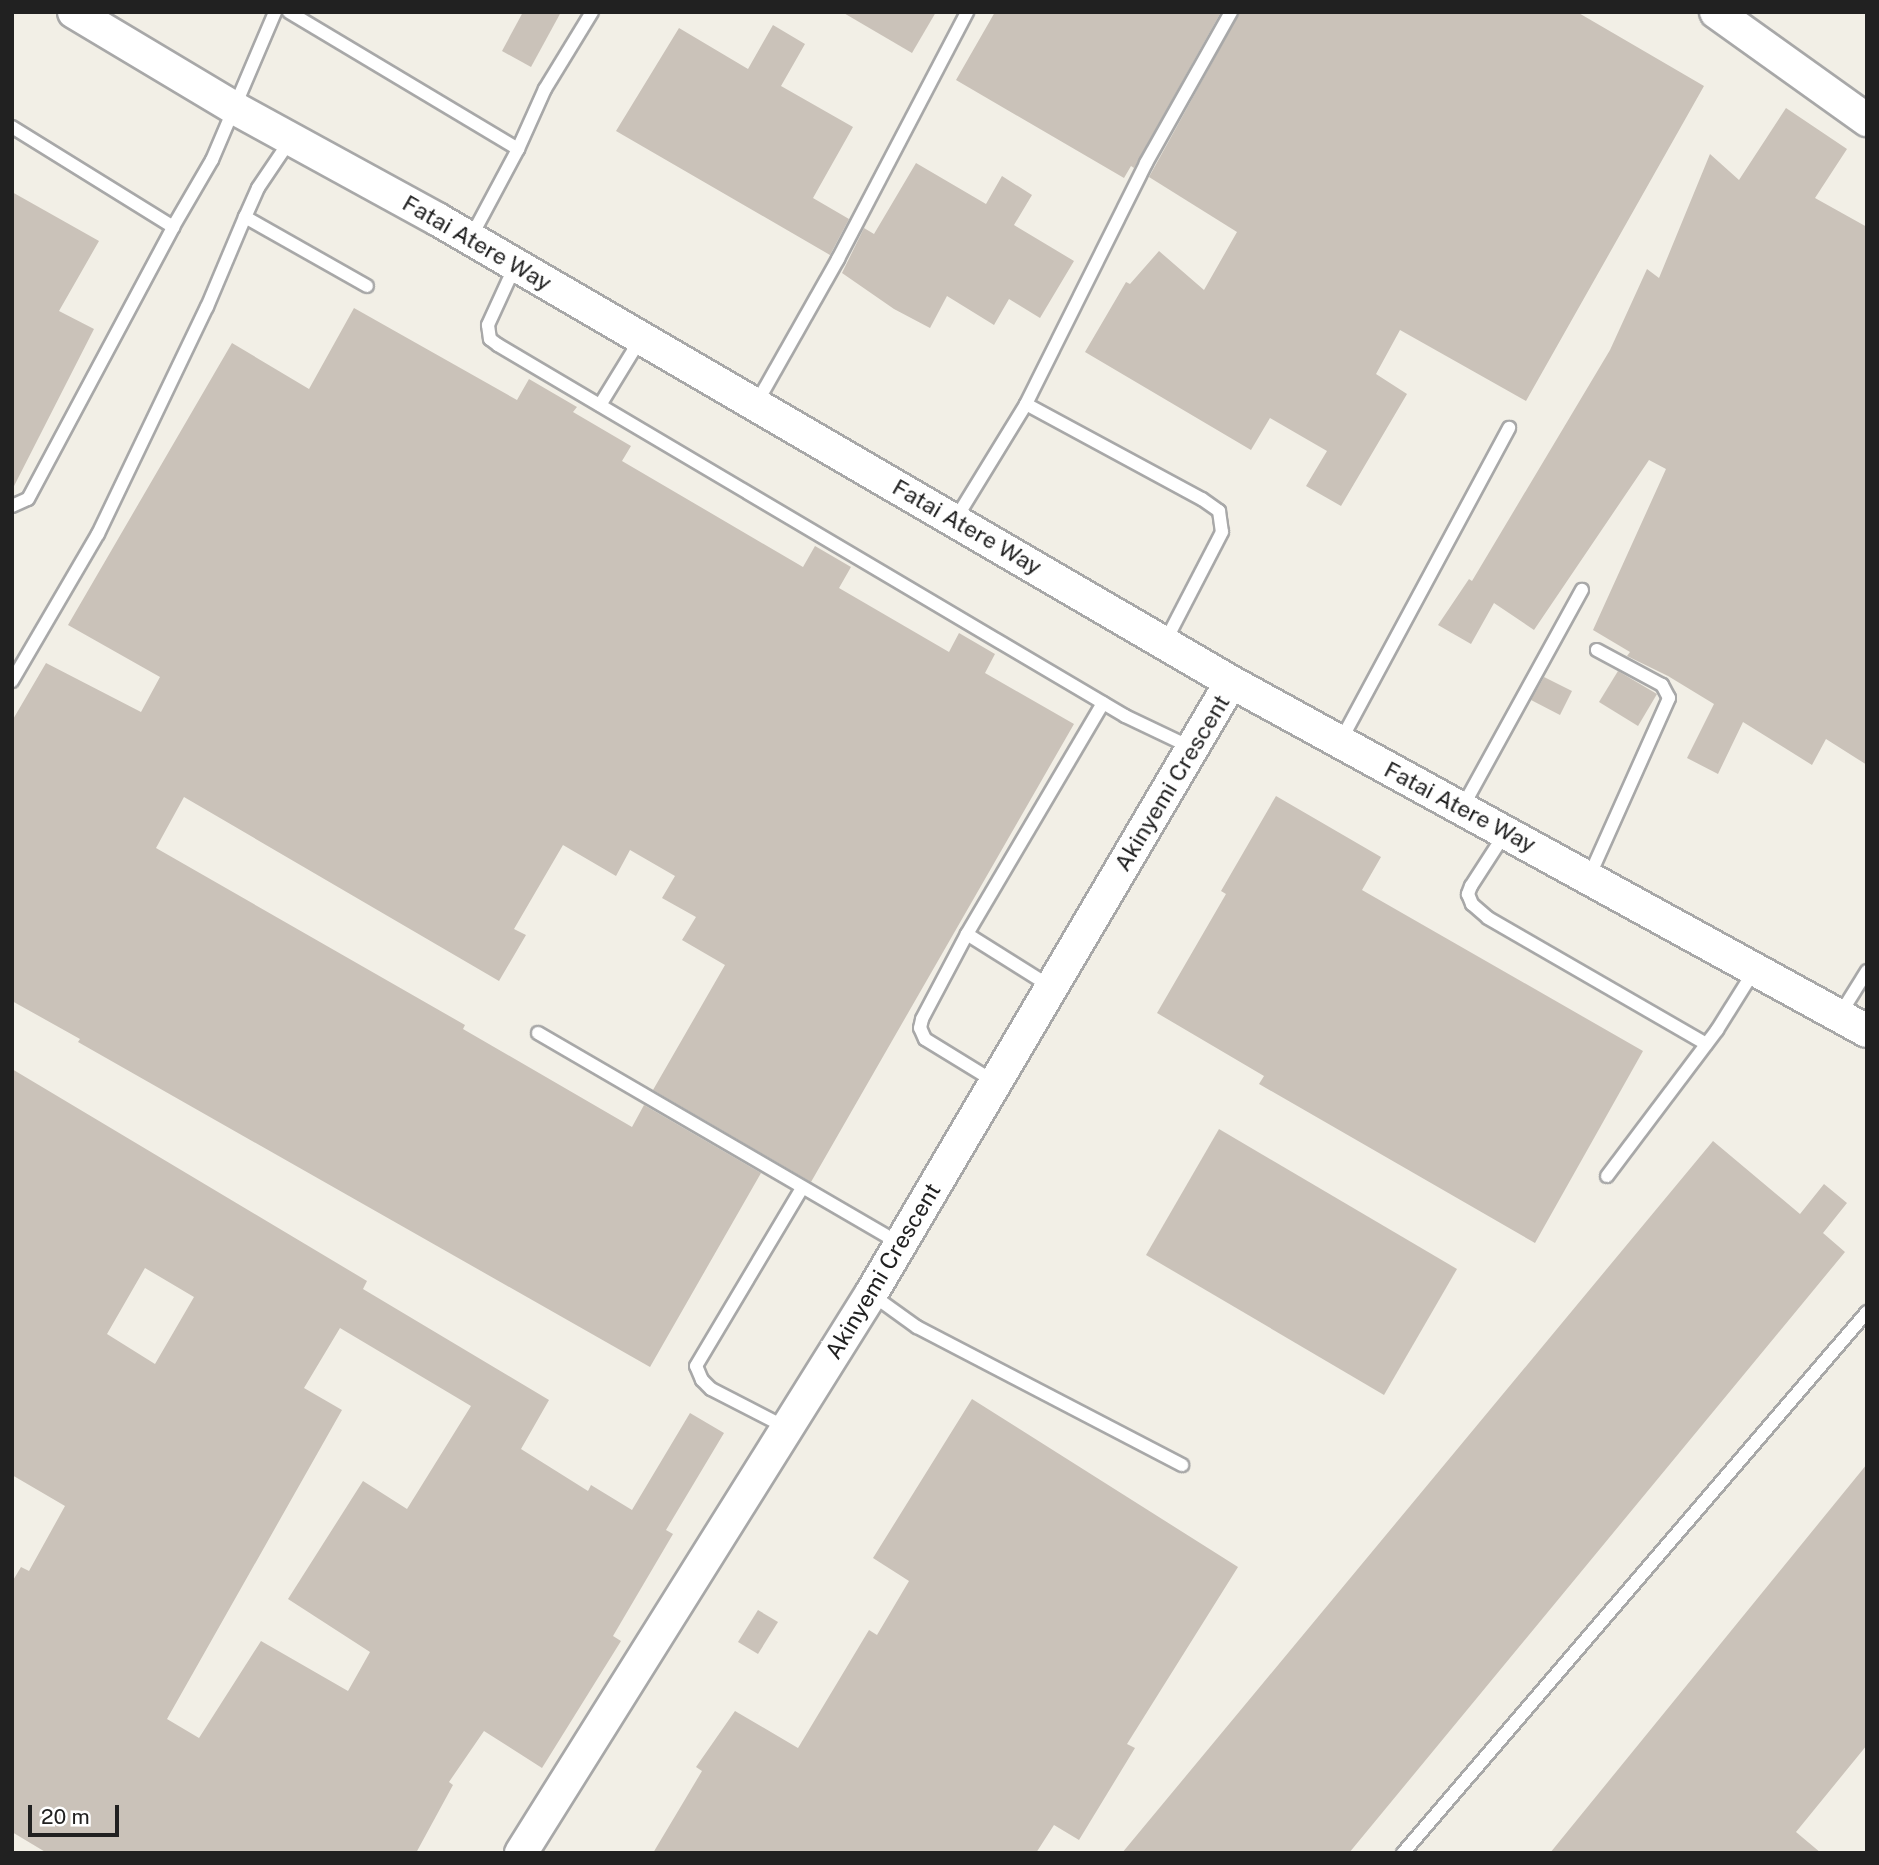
<!DOCTYPE html>
<html>
<head>
<meta charset="utf-8">
<style>
  body { margin:0 }
  #map { position:relative; width:1879px; height:1865px; overflow:hidden; background:#f2efe6; font-family:"Public Sans",sans-serif }
  div>[style] { position:absolute }
  .building>* { inset:0; background:#cac2b9 }
  .roads { filter:drop-shadow(2px 0 #a8a8a8) drop-shadow(-2px 0 #a8a8a8) drop-shadow(0 2px #a8a8a8) drop-shadow(0 -2px #a8a8a8) }
  .service>* { height:12px; margin:-6px; padding:0 6px; transform-origin:6px; border-radius:6px; background:#fff }
  .tertiary>* { height:32px; margin:-16px; padding:0 16px; transform-origin:16px; border-radius:16px; background:#fff }
  span { translate:-50% -50%; white-space:nowrap; text-align:center; line-height:1.15; -webkit-text-stroke:7px #fff; paint-order:stroke }
  .street-label { font-size:23px; color:#212121 }
  .frame { position:absolute; inset:0; border:14px solid #212121; pointer-events:none }
  .scale { position:absolute; left:28px; top:1805px; width:91px; height:32px; box-sizing:border-box; border:4px solid #212121; border-top:0; padding-left:9px; font-size:21px; line-height:24px; white-space:nowrap; color:#212121; -webkit-text-stroke:5px #fff; paint-order:stroke }
</style>
</head>
<body>
<div id="map">
  <div class="building">
    <div style="clip-path:polygon(523px 12px,561px 12px,531px 67px,502px 51px)"></div>
    <div style="clip-path:polygon(842px 12px,936px 12px,912px 53px)"></div>
    <div style="clip-path:polygon(995px 12px,1221px 12px,1134px 168px,1131px 166px,1124px 178px,956px 80px)"></div>
    <div style="clip-path:polygon(1240px 12px,1577px 12px,1704px 86px,1526px 401px,1400px 330px,1376px 374px,1407px 394px,1341px 506px,1306px 486px,1327px 451px,1270px 418px,1251px 450px,1085px 352px,1126px 282px,1130px 284px,1159px 251px,1204px 290px,1237px 232px,1149px 177px)"></div>
    <div style="clip-path:polygon(773px 25px,805px 44px,781px 86px,853px 127px,813px 198px,849px 219px,830px 255px,616px 131px,679px 28px,748px 69px)"></div>
    <div style="clip-path:polygon(1786px 108px,1847px 149px,1815px 198px,1867px 227px,1867px 765px,1826px 739px,1812px 765px,1743px 722px,1718px 774px,1687px 758px,1714px 704px,1668px 676px,1627px 656px,1630px 652px,1593px 630px,1666px 469px,1649px 460px,1534px 630px,1494px 603px,1471px 644px,1438px 625px,1469px 579px,1472px 581px,1610px 350px,1647px 269px,1659px 278px,1710px 154px,1739px 180px)"></div>
    <div style="clip-path:polygon(916px 163px,986px 204px,1002px 176px,1032px 195px,1014px 225px,1074px 261px,1040px 318px,1009px 299px,994px 325px,947px 296px,930px 328px,894px 309px,842px 273px,864px 228px,874px 234px)"></div>
    <div style="clip-path:polygon(12px 192px,99px 241px,59px 311px,94px 329px,12px 490px)"></div>
    <div style="clip-path:polygon(354px 308px,517px 400px,529px 379px,577px 407px,573px 412px,631px 446px,622px 461px,803px 567px,815px 546px,851px 567px,839px 588px,949px 652px,959px 633px,995px 654px,985px 673px,1074px 724px,811px 1182px,653px 1090px,725px 965px,682px 940px,696px 917px,662px 898px,675px 876px,630px 850px,616px 876px,563px 845px,514px 929px,526px 935px,499px 981px,184px 797px,156px 848px,465px 1025px,463px 1029px,632px 1127px,644px 1105px,761px 1173px,650px 1367px,78px 1042px,80px 1039px,12px 1001px,12px 721px,46px 663px,141px 712px,160px 677px,68px 625px,232px 343px,309px 389px)"></div>
    <div style="clip-path:polygon(1618px 671px,1657px 694px,1638px 726px,1599px 702px)"></div>
    <div style="clip-path:polygon(1544px 677px,1572px 691px,1560px 715px,1531px 700px)"></div>
    <div style="clip-path:polygon(1276px 796px,1381px 857px,1362px 890px,1643px 1051px,1535px 1243px,1259px 1084px,1264px 1076px,1157px 1013px,1226px 894px,1221px 891px)"></div>
    <div style="clip-path:polygon(evenodd,12px 1069px,367px 1281px,363px 1289px,549px 1400px,521px 1449px,588px 1491px,591px 1485px,632px 1510px,690px 1413px,724px 1433px,666px 1530px,673px 1534px,613px 1636px,621px 1641px,542px 1768px,484px 1731px,449px 1782px,453px 1785px,416px 1853px,47px 1853px,12px 1832px,12px 1582px,21px 1567px,29px 1571px,65px 1506px,12px 1475px,12px 1069px,145px 1268px,194px 1297px,155px 1364px,107px 1334px,145px 1268px,12px 1069px,340px 1328px,471px 1406px,407px 1509px,363px 1481px,288px 1599px,370px 1652px,348px 1691px,261px 1641px,199px 1738px,167px 1719px,342px 1410px,304px 1388px,340px 1328px)"></div>
    <div style="clip-path:polygon(1219px 1129px,1457px 1269px,1384px 1395px,1146px 1255px)"></div>
    <div style="clip-path:polygon(1713px 1141px,1800px 1214px,1824px 1184px,1847px 1203px,1823px 1233px,1845px 1252px,1349px 1853px,1122px 1853px)"></div>
    <div style="clip-path:polygon(972px 1399px,1238px 1567px,1127px 1744px,1135px 1748px,1079px 1840px,1054px 1825px,1036px 1853px,653px 1853px,702px 1771px,696px 1767px,735px 1711px,798px 1748px,869px 1630px,877px 1635px,909px 1581px,873px 1558px)"></div>
    <div style="clip-path:polygon(1867px 1464px,1867px 1745px,1796px 1832px,1821px 1853px,1550px 1853px)"></div>
    <div style="clip-path:polygon(758px 1610px,778px 1622px,758px 1654px,738px 1642px)"></div>
  </div>
  <div class="roads">
    <div class="service">
      <div style="left:289px;top:12px;width:267px;rotate:30.9deg"></div>
      <div style="left:12px;top:127px;width:190px;rotate:31.8deg"></div>
      <div style="left:173px;top:227px;width:78px;rotate:-59.8deg"></div>
      <div style="left:212px;top:160px;width:161px;rotate:-66.9deg"></div>
      <div style="left:291px;top:139px;width:59px;rotate:124deg"></div>
      <div style="left:258px;top:188px;width:32px;rotate:114deg"></div>
      <div style="left:245px;top:217px;width:140px;rotate:29.5deg"></div>
      <div style="left:470px;top:239px;width:102px;rotate:-61.9deg"></div>
      <div style="left:518px;top:149px;width:66px;rotate:-65.8deg"></div>
      <div style="left:545px;top:89px;width:90px;rotate:-58.6deg"></div>
      <div style="left:515px;top:266px;width:65px;rotate:114.6deg"></div>
      <div style="left:488px;top:325px;width:14px;rotate:82deg"></div>
      <div style="left:490px;top:339px;width:10px;rotate:37deg"></div>
      <div style="left:498px;top:345px;width:729px;rotate:30.61deg"></div>
      <div style="left:1125px;top:716px;width:74px;rotate:25.5deg"></div>
      <div style="left:756px;top:404px;width:167px;rotate:-60.5deg"></div>
      <div style="left:838px;top:259px;width:279px;rotate:-62.4deg"></div>
      <div style="left:1026px;top:404px;width:269px;rotate:-63.5deg"></div>
      <div style="left:1146px;top:163px;width:173px;rotate:-60.6deg"></div>
      <div style="left:600px;top:405px;width:79px;rotate:-58.5deg"></div>
      <div style="left:12px;top:506px;width:17px;rotate:-24deg"></div>
      <div style="left:28px;top:499px;width:308px;rotate:-61.9deg"></div>
      <div style="left:955px;top:520px;width:136px;rotate:-58.5deg"></div>
      <div style="left:1026px;top:404px;width:200px;rotate:28.4deg"></div>
      <div style="left:1202px;top:499px;width:21px;rotate:35deg"></div>
      <div style="left:1219px;top:511px;width:21px;rotate:82deg"></div>
      <div style="left:1222px;top:532px;width:124px;rotate:117.4deg"></div>
      <div style="left:12px;top:681px;width:170px;rotate:-59.7deg"></div>
      <div style="left:98px;top:534px;width:252px;rotate:-64.4deg"></div>
      <div style="left:207px;top:307px;width:98px;rotate:-67.1deg"></div>
      <div style="left:1340px;top:742px;width:357px;rotate:-61.7deg"></div>
      <div style="left:1462px;top:808px;width:249px;rotate:-61.2deg"></div>
      <div style="left:1506px;top:832px;width:64px;rotate:122.9deg"></div>
      <div style="left:1471px;top:886px;width:9px;rotate:111deg"></div>
      <div style="left:1468px;top:894px;width:11px;rotate:68deg"></div>
      <div style="left:1472px;top:904px;width:21px;rotate:41deg"></div>
      <div style="left:1488px;top:918px;width:252px;rotate:30deg"></div>
      <div style="left:1589px;top:877px;width:196px;rotate:-65.9deg"></div>
      <div style="left:1669px;top:698px;width:15px;rotate:-118deg"></div>
      <div style="left:1662px;top:685px;width:74px;rotate:-151.7deg"></div>
      <div style="left:967px;top:934px;width:99px;rotate:32.2deg"></div>
      <div style="left:1839px;top:1016px;width:53px;rotate:-58.1deg"></div>
      <div style="left:538px;top:1033px;width:419px;rotate:30.2deg"></div>
      <div style="left:995px;top:1082px;width:82px;rotate:-148.4deg"></div>
      <div style="left:925px;top:1039px;width:12px;rotate:-114deg"></div>
      <div style="left:920px;top:1028px;width:9px;rotate:-77deg"></div>
      <div style="left:922px;top:1019px;width:96px;rotate:-62.1deg"></div>
      <div style="left:967px;top:934px;width:268px;rotate:-59.5deg"></div>
      <div style="left:1607px;top:1176px;width:183px;rotate:-53deg"></div>
      <div style="left:1717px;top:1030px;width:70px;rotate:-57.9deg"></div>
      <div style="left:871px;top:1294px;width:57px;rotate:35.7deg"></div>
      <div style="left:917px;top:1327px;width:299px;rotate:27.5deg"></div>
      <div style="left:787px;top:1428px;width:85px;rotate:-152.8deg"></div>
      <div style="left:711px;top:1389px;width:13px;rotate:-135deg"></div>
      <div style="left:702px;top:1380px;width:15px;rotate:-113deg"></div>
      <div style="left:696px;top:1366px;width:207px;rotate:-59.2deg"></div>
      <div style="left:1403px;top:1853px;width:713px;rotate:-49.38deg"></div>
    </div>
    <div class="tertiary">
      <div style="left:74px;top:12px;width:189px;rotate:30.9deg"></div>
      <div style="left:236px;top:109px;width:229px;rotate:28.7deg"></div>
      <div style="left:437px;top:219px;width:919px;rotate:30.25deg"></div>
      <div style="left:1231px;top:682px;width:725px;rotate:28.76deg"></div>
      <div style="left:1716px;top:12px;width:186px;rotate:35.6deg"></div>
      <div style="left:521px;top:1853px;width:660px;rotate:-57.95deg"></div>
      <div style="left:871px;top:1294px;width:710px;rotate:-59.53deg"></div>
    </div>
  </div>
  <div class="street-label">
    <span style="left:477px;top:243px;rotate:30deg">Fatai Atere Way</span>
    <span style="left:967px;top:527px;rotate:30deg">Fatai Atere Way</span>
    <span style="left:1172px;top:783px;rotate:-59deg">Akinyemi Crescent</span>
    <span style="left:1460px;top:807px;rotate:28deg">Fatai Atere Way</span>
    <span style="left:883px;top:1271px;rotate:-59deg">Akinyemi Crescent</span>
  </div>
  <div class="frame"></div>
  <div class="scale">20 m</div>
</div>
</body>
</html>
